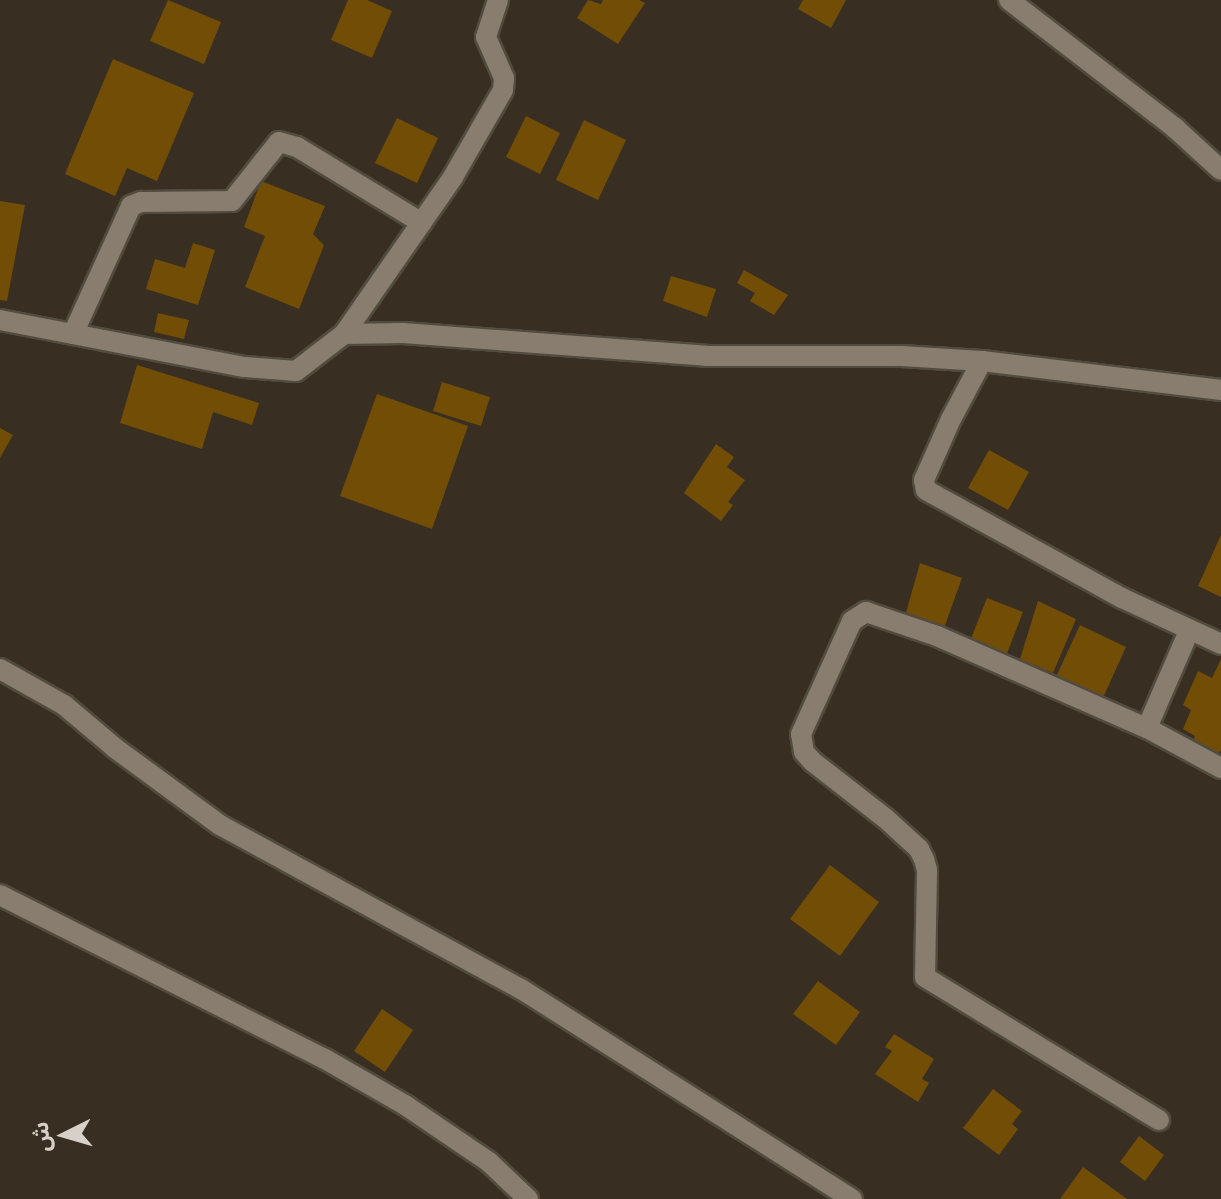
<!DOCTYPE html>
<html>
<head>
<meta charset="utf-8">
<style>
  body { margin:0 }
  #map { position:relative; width:1221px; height:1199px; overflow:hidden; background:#382f22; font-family:Barlow,"Noto Sans Arabic",sans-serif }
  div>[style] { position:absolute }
  .building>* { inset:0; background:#724d06 }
  .roads { filter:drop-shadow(2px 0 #524b3f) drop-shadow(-2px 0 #524b3f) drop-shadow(0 2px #524b3f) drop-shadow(0 -2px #524b3f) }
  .street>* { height:20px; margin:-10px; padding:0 10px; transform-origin:10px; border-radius:10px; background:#887d6e }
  span { translate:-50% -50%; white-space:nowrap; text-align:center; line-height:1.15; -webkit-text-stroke:6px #382f22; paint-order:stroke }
  .north { position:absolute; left:24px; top:1095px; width:80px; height:80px; -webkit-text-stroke:6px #382f22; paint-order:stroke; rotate:265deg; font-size:22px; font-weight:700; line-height:32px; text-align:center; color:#d6d0c8 }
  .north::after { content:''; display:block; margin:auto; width:28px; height:36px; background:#d6d0c8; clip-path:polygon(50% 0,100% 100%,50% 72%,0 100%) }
</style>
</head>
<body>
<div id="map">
  <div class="building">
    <div style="clip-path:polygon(168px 0,221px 22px,204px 64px,150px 41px)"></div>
    <div style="clip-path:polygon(348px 0,367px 0,392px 11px,372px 58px,331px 40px)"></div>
    <div style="clip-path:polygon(588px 0,601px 4px,603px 0,639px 0,645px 3px,618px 44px,577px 18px)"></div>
    <div style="clip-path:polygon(803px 0,846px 0,831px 28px,798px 9px)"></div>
    <div style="clip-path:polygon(113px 59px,194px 93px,157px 181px,127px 168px,115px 196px,65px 174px)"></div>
    <div style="clip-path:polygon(526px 116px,560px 133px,540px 174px,506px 157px)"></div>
    <div style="clip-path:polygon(397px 118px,438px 138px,417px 183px,375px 163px)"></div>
    <div style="clip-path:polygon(584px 120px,626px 140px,598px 200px,556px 180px)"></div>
    <div style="clip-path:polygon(261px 181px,325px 206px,313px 234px,324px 245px,299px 309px,245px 287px,265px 236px,244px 227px)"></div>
    <div style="clip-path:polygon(0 201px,25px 205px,7px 301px,0 300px)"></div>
    <div style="clip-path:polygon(193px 243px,215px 250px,198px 305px,146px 289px,155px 259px,185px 268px)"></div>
    <div style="clip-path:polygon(744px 270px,788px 295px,774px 315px,750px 301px,755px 293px,737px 283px)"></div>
    <div style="clip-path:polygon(671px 276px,716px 289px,707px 317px,663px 301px)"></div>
    <div style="clip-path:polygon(158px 313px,189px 320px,184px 339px,154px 332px)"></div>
    <div style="clip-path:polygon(137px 365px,259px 403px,252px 425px,213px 412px,202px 449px,120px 423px)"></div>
    <div style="clip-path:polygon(442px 382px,490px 397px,481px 426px,433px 411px)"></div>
    <div style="clip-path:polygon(377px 394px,468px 426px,432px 529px,340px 496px)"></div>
    <div style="clip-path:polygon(0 428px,13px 435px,0 458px)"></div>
    <div style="clip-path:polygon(716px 444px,734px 457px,727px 467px,745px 480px,728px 502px,733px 505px,721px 521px,684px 493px)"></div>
    <div style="clip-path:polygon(989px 450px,1029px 472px,1008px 510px,968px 488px)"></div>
    <div style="clip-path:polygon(1221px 535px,1221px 597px,1198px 586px)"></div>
    <div style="clip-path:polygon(920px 563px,962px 578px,943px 631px,905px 616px)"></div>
    <div style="clip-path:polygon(987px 598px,1023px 612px,1006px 656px,970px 641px)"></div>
    <div style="clip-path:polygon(1038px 601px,1076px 619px,1053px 673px,1020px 659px)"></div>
    <div style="clip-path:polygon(1080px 625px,1126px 647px,1102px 700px,1055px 679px)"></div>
    <div style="clip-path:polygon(1221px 659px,1221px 750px,1216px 756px,1192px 742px,1195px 736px,1183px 729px,1191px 710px,1183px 705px,1198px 671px,1212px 678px)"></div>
    <div style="clip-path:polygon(830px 865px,879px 902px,840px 956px,790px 919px)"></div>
    <div style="clip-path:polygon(818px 981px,860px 1012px,836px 1045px,793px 1014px)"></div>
    <div style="clip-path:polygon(382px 1009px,413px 1030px,385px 1072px,354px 1051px)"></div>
    <div style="clip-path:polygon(894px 1034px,934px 1059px,922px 1079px,929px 1083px,918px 1102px,875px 1074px,892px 1051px,885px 1047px)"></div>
    <div style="clip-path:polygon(993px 1089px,1022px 1111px,1012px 1124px,1018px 1129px,999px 1155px,963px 1128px)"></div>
    <div style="clip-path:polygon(1139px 1136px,1164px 1155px,1145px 1181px,1120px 1162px)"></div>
    <div style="clip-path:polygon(1083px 1167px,1127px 1199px,1060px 1199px)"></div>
  </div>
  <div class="roads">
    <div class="street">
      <div style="left:1009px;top:0;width:210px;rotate:37.6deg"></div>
      <div style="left:1175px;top:128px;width:62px;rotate:42.4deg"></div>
      <div style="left:0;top:320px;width:249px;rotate:10.9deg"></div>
      <div style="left:245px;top:367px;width:51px;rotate:4.5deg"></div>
      <div style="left:296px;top:371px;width:61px;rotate:-37.6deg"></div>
      <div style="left:344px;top:334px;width:59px;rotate:-1deg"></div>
      <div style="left:403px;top:333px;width:304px;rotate:4.3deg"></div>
      <div style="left:706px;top:356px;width:195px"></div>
      <div style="left:901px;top:356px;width:81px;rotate:3.5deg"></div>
      <div style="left:982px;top:361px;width:241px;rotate:6.9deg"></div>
      <div style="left:73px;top:334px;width:141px;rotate:-65.6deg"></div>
      <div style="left:131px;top:206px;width:11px;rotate:-22deg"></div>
      <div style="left:141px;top:202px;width:91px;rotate:-0.6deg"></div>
      <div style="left:232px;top:201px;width:75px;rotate:-51.5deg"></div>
      <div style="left:279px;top:142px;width:19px;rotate:16deg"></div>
      <div style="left:297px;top:147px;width:146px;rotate:31.3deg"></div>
      <div style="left:344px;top:334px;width:191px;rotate:-55.2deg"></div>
      <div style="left:453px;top:177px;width:100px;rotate:-60.1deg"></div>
      <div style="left:503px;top:90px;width:12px;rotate:-85deg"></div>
      <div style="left:504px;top:78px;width:45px;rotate:-113.7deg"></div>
      <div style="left:486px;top:37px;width:39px;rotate:-72deg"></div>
      <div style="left:982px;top:361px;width:66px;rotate:118.1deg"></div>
      <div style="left:951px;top:419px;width:67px;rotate:113.9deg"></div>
      <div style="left:924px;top:480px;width:10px;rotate:79deg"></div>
      <div style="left:926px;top:490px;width:224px;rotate:28.9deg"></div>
      <div style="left:1122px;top:598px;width:109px;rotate:24.9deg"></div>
      <div style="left:0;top:669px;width:73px;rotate:29.4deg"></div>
      <div style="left:64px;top:705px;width:67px;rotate:40.1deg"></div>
      <div style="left:115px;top:748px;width:130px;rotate:36.3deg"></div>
      <div style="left:220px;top:825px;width:343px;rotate:28.6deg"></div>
      <div style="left:521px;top:989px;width:392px;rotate:32.4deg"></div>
      <div style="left:1147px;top:728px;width:84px;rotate:28.4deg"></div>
      <div style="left:0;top:895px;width:364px;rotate:26.8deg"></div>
      <div style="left:325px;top:1059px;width:92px;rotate:29.9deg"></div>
      <div style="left:405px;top:1105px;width:102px;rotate:34.2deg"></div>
      <div style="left:489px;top:1162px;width:54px;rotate:43.5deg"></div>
      <div style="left:1159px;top:1120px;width:274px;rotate:-148.6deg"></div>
      <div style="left:925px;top:977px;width:107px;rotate:-88.9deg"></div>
      <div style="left:927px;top:870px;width:11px;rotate:-105deg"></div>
      <div style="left:924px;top:859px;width:11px;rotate:-117deg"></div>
      <div style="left:919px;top:849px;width:46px;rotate:-137.6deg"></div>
      <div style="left:885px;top:818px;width:91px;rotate:-142.1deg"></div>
      <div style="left:813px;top:762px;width:13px;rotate:-132deg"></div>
      <div style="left:804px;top:752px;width:18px;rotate:-99deg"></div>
      <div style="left:801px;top:734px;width:124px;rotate:-65.7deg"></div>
      <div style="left:852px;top:621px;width:17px;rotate:-33deg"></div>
      <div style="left:866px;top:612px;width:75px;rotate:18.7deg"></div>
      <div style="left:937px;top:636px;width:229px;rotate:23.7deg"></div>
      <div style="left:1147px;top:728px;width:106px;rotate:-66.6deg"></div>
    </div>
  </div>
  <div class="north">ش</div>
</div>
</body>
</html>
